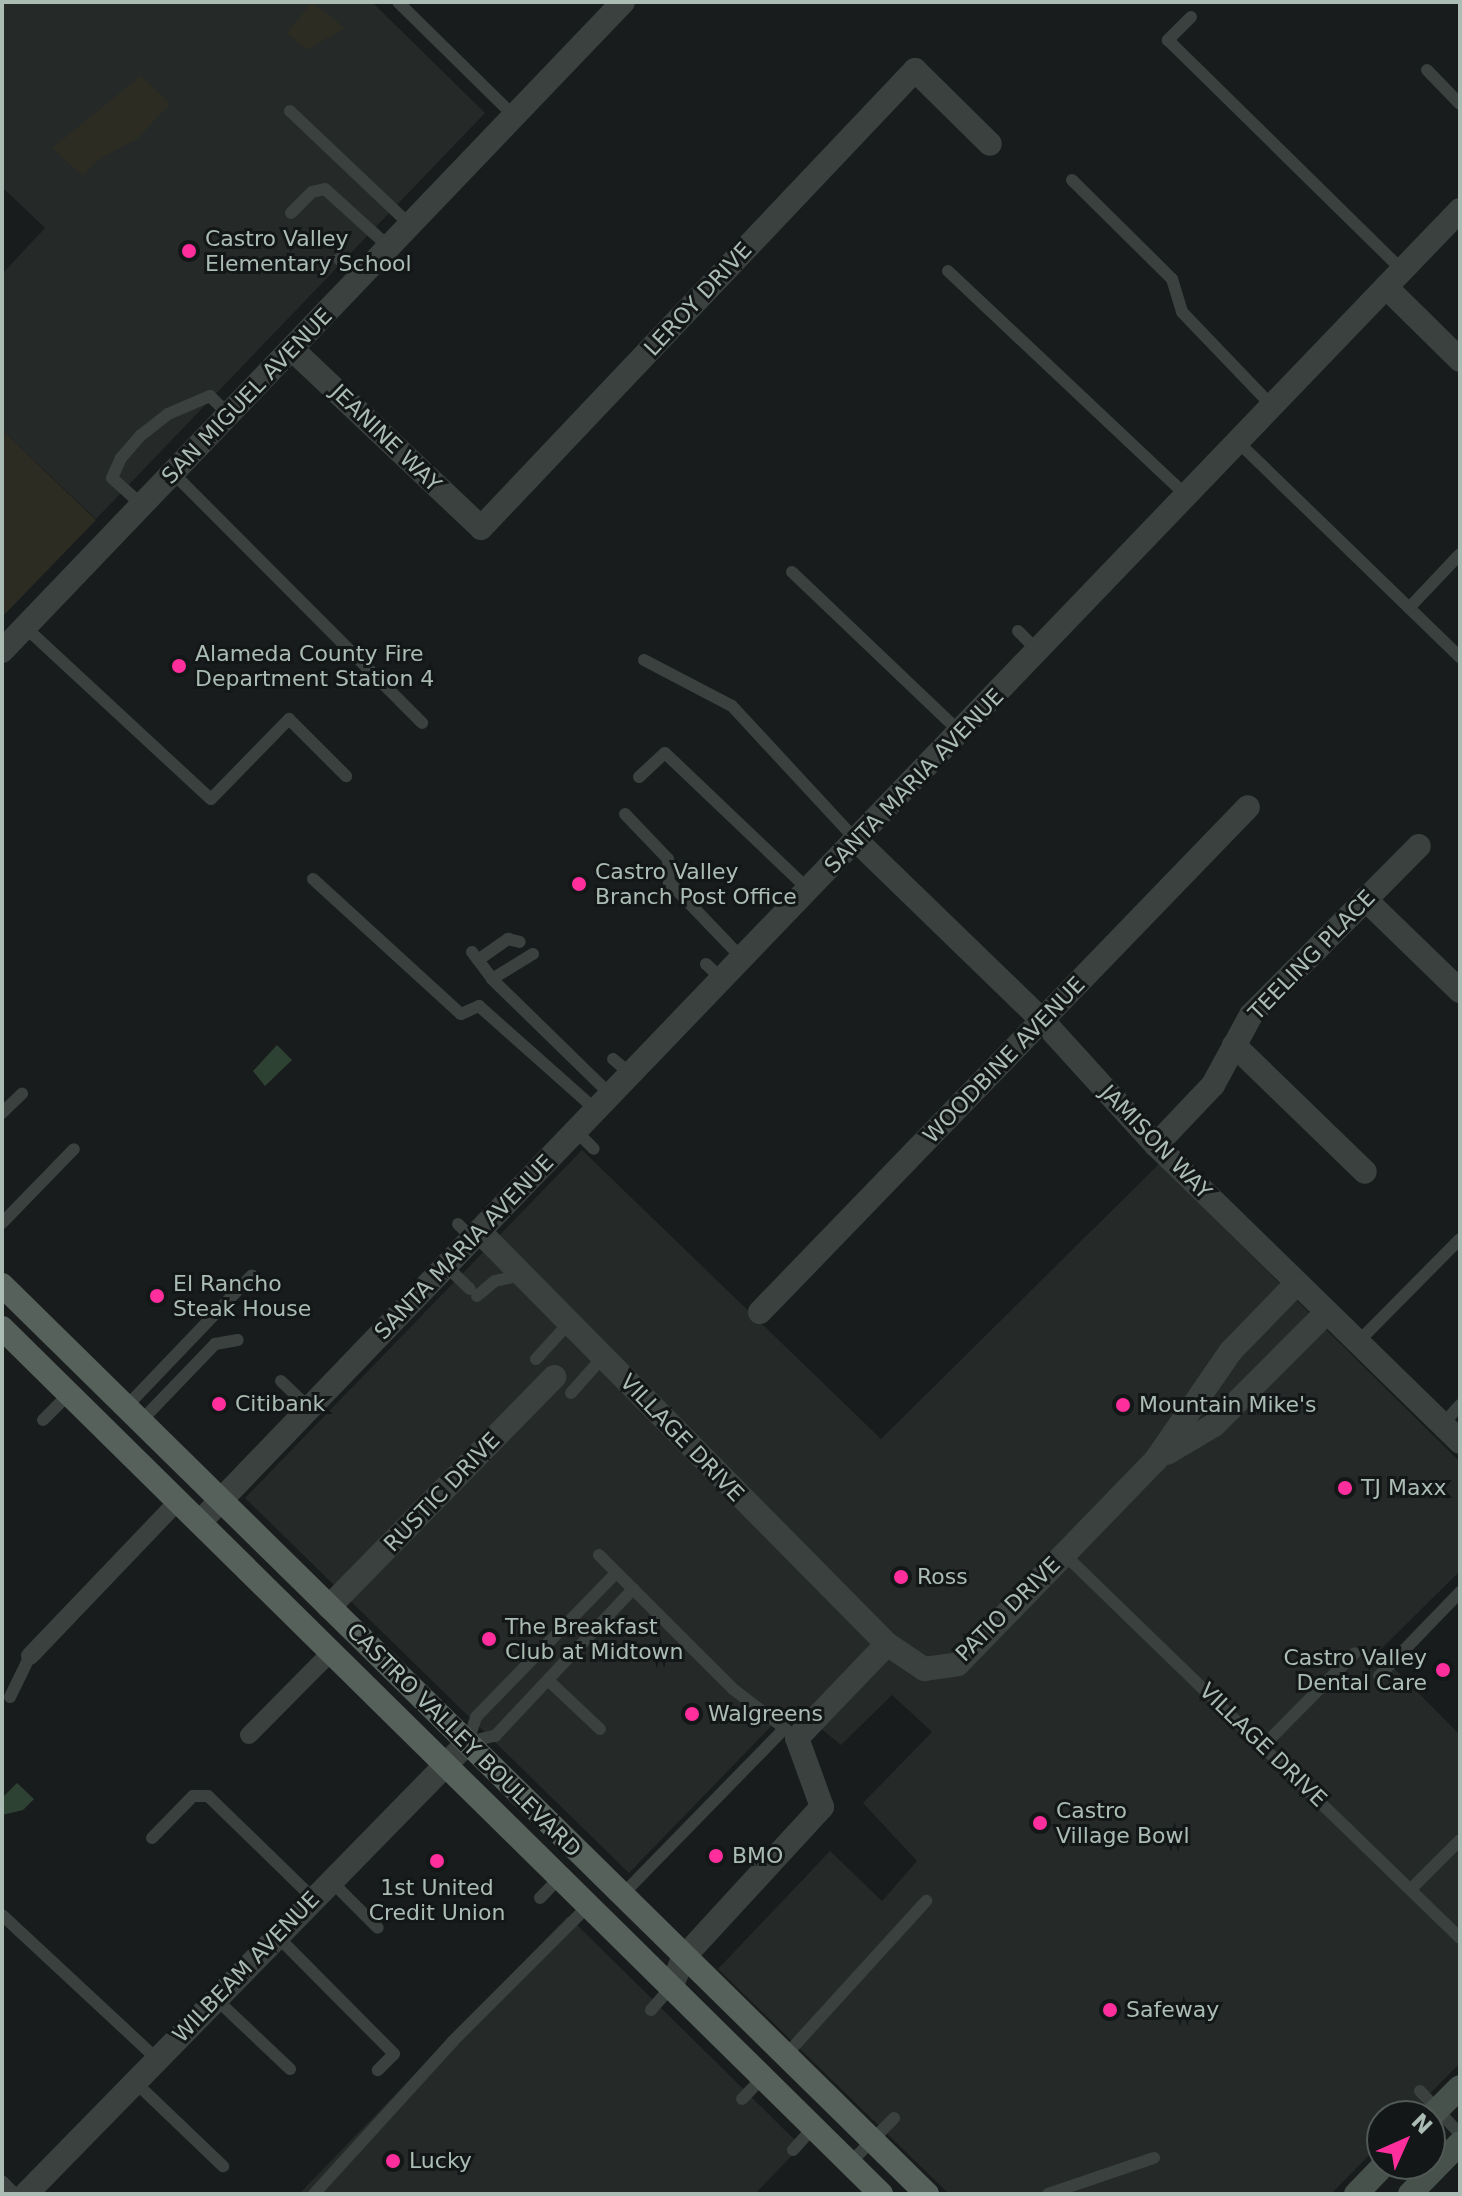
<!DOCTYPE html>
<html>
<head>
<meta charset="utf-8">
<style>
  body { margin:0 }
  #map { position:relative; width:1462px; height:2196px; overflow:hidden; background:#191c1c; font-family:"DejaVu Sans",sans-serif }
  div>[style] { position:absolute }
  .built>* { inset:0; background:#252928 }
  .green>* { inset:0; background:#2d2c23 }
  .water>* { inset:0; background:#2e4233 }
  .service>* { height:12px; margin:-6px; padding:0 6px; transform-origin:6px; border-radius:6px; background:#3a413f }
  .pedestrian>* { height:18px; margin:-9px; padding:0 9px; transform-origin:9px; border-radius:9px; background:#3a413f }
  .minor>* { height:24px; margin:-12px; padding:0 12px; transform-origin:12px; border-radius:12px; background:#3a413f }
  .secondary>* { height:24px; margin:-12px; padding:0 12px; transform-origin:12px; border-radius:12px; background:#48524d }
  .primary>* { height:24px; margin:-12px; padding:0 12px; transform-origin:12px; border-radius:12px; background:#56615c }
  .dots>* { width:22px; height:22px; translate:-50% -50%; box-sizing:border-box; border:4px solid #141717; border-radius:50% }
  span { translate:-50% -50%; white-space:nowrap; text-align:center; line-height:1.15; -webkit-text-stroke:6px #141717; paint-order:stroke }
  .poi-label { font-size:22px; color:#abbcb4 }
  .left { translate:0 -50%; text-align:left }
  .right { translate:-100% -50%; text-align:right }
  .street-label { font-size:22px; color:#abbcb4 }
  .frame { position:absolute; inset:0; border:4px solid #abbcb4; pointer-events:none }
  .north { position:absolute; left:1366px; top:2100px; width:80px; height:80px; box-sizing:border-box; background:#141717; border:2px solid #505956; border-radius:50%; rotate:45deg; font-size:22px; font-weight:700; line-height:32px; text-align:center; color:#abbcb4 }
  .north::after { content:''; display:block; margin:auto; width:28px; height:36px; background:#ff2e9d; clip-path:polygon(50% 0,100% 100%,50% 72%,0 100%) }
</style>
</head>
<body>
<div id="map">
  <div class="built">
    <div style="clip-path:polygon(2px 2px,372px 2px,485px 113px,96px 519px,2px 430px,2px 274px,45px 228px,2px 187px)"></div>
    <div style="clip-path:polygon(582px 1150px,881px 1439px,1159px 1164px,1460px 1462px,1460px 1571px,1378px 1652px,1460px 1735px,1460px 2063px,1408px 2116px,1382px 2116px,1382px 2142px,1331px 2194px,949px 2194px,718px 1969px,830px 1851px,882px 1901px,917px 1861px,863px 1803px,932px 1732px,892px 1695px,841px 1745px,802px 1713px,791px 1724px,781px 1716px,629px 1873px,245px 1498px)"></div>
    <div style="clip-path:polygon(568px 1916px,801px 2146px,755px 2194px,299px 2194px)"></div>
  </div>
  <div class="green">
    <div style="clip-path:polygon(312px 2px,345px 28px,307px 50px,287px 33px)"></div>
    <div style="clip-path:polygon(141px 76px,170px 104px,137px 139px,99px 159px,83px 176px,52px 148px)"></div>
    <div style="clip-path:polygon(2px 430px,96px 520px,2px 617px)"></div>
  </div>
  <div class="water">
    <div style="clip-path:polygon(277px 1045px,292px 1060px,265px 1086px,253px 1071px)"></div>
    <div style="clip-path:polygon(17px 1783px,34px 1799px,23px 1810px,2px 1815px,2px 1798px)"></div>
  </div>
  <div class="service">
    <div style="left:398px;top:2px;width:163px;rotate:44.5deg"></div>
    <div style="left:1191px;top:17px;width:33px;rotate:135deg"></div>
    <div style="left:1168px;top:40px;width:328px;rotate:44.5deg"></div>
    <div style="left:1427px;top:70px;width:47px;rotate:45.9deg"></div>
    <div style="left:290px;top:111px;width:166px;rotate:43.5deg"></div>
    <div style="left:1072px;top:180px;width:141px;rotate:44.7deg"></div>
    <div style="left:1172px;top:279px;width:34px;rotate:73deg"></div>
    <div style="left:1182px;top:312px;width:132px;rotate:46.2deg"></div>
    <div style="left:291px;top:213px;width:30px;rotate:-45deg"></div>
    <div style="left:312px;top:192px;width:13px;rotate:-13deg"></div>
    <div style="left:325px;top:189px;width:86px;rotate:42.2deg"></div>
    <div style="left:339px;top:259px;width:28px;rotate:45deg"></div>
    <div style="left:948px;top:271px;width:328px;rotate:43.3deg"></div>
    <div style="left:1239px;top:443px;width:308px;rotate:44.1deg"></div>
    <div style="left:173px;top:473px;width:353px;rotate:45.1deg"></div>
    <div style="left:142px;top:505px;width:40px;rotate:-138deg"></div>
    <div style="left:112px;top:478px;width:22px;rotate:-66deg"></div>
    <div style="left:121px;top:458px;width:29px;rotate:-49deg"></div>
    <div style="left:140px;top:436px;width:36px;rotate:-38deg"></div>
    <div style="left:168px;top:414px;width:46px;rotate:-23.2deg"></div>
    <div style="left:210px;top:396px;width:27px;rotate:45deg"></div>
    <div style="left:792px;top:572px;width:231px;rotate:43.6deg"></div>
    <div style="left:1409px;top:608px;width:74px;rotate:-46.6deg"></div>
    <div style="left:25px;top:627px;width:253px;rotate:42.8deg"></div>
    <div style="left:211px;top:799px;width:112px;rotate:-45.7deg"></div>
    <div style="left:289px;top:719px;width:81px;rotate:45deg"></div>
    <div style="left:1018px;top:631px;width:28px;rotate:45deg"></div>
    <div style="left:644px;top:660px;width:99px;rotate:27.6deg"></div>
    <div style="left:732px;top:706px;width:183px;rotate:47.2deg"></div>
    <div style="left:639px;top:777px;width:35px;rotate:-43deg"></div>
    <div style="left:665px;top:753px;width:197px;rotate:43.6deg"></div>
    <div style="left:625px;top:814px;width:62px;rotate:46.3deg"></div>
    <div style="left:668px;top:859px;width:23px;rotate:88deg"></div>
    <div style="left:669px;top:882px;width:105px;rotate:46.2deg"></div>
    <div style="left:313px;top:879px;width:200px;rotate:42.4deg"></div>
    <div style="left:461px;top:1014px;width:20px;rotate:-24deg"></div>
    <div style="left:479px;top:1006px;width:157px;rotate:41.6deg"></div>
    <div style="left:472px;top:952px;width:34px;rotate:53deg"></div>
    <div style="left:492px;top:979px;width:166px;rotate:44.3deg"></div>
    <div style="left:478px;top:960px;width:37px;rotate:-35deg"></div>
    <div style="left:508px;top:939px;width:12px;rotate:14deg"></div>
    <div style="left:706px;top:964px;width:22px;rotate:43deg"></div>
    <div style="left:492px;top:979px;width:48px;rotate:-31.4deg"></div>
    <div style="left:613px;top:1059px;width:23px;rotate:40deg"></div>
    <div style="left:2px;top:1113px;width:28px;rotate:-44deg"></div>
    <div style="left:576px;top:1131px;width:25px;rotate:45deg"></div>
    <div style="left:2px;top:1223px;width:103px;rotate:-45.8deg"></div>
    <div style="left:458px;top:1224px;width:20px;rotate:45deg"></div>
    <div style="left:446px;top:1266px;width:33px;rotate:44deg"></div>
    <div style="left:477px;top:1296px;width:23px;rotate:-40deg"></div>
    <div style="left:495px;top:1281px;width:26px;rotate:-13deg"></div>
    <div style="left:1357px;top:1343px;width:146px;rotate:-45.3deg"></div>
    <div style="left:536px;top:1359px;width:49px;rotate:-47.5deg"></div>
    <div style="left:281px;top:1381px;width:40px;rotate:44deg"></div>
    <div style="left:571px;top:1393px;width:48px;rotate:-48.4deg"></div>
    <div style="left:126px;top:1407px;width:182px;rotate:-46.3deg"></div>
    <div style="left:43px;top:1420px;width:37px;rotate:-45deg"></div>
    <div style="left:141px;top:1421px;width:107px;rotate:-46.1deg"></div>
    <div style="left:215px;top:1344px;width:23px;rotate:-10deg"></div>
    <div style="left:1442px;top:1425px;width:27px;rotate:-48deg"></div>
    <div style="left:1064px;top:1554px;width:552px;rotate:44.12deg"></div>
    <div style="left:599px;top:1555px;width:190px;rotate:45deg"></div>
    <div style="left:733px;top:1689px;width:81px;rotate:37.4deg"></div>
    <div style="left:1379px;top:1676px;width:117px;rotate:-46deg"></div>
    <div style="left:549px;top:1681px;width:70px;rotate:43.3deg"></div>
    <div style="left:10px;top:1697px;width:46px;rotate:-64deg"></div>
    <div style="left:468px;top:1742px;width:28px;rotate:-13deg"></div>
    <div style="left:495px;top:1736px;width:202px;rotate:-46.8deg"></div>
    <div style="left:468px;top:1742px;width:26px;rotate:-72deg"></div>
    <div style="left:476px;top:1717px;width:201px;rotate:-45.8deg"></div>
    <div style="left:1264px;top:1745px;width:129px;rotate:-45.3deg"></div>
    <div style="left:152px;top:1838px;width:59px;rotate:-45.7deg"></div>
    <div style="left:193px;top:1796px;width:15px"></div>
    <div style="left:208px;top:1796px;width:145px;rotate:44.2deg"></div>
    <div style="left:331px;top:1881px;width:66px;rotate:45deg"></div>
    <div style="left:1411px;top:1889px;width:69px;rotate:-45deg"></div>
    <div style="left:622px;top:1895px;width:229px;rotate:-45.7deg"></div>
    <div style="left:540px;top:1898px;width:29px;rotate:-46deg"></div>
    <div style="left:2px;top:1915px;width:212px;rotate:42.9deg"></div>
    <div style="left:277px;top:1936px;width:166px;rotate:45.2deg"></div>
    <div style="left:394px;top:2054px;width:23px;rotate:135deg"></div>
    <div style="left:216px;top:1999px;width:102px;rotate:43.4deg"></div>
    <div style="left:651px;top:2010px;width:30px;rotate:-49deg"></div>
    <div style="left:785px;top:2056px;width:210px;rotate:-47.7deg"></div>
    <div style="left:135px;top:2082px;width:122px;rotate:43.7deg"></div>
    <div style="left:1420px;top:2091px;width:59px;rotate:47.1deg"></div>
    <div style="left:742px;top:2099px;width:30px;rotate:-46deg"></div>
    <div style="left:793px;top:2150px;width:31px;rotate:-48deg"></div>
    <div style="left:850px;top:2163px;width:63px;rotate:-45.6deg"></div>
    <div style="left:2px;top:2181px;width:18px;rotate:45deg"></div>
    <div style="left:314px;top:2194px;width:207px;rotate:-47.7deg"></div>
    <div style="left:453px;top:2041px;width:191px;rotate:-45deg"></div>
    <div style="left:1048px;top:2194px;width:112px;rotate:-18.8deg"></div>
  </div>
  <div class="pedestrian">
    <div style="left:30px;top:1656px;width:214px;rotate:-46.3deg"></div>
    <div style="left:249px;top:1735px;width:117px;rotate:-45.3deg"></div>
  </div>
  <div class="minor">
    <div style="left:1386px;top:287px;width:104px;rotate:44.6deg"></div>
    <div style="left:292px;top:349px;width:260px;rotate:43.4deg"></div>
    <div style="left:481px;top:528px;width:631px;rotate:-46.54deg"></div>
    <div style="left:915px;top:70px;width:105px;rotate:44.6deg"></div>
    <div style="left:2px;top:651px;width:898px;rotate:-46.26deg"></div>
    <div style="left:856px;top:840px;width:260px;rotate:44.1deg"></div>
    <div style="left:1043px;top:1021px;width:168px;rotate:47.7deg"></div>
    <div style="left:1156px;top:1145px;width:425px;rotate:44.3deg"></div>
    <div style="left:1365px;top:899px;width:132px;rotate:44.1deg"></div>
    <div style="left:1234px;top:1045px;width:182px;rotate:44.1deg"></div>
    <div style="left:1156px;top:1145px;width:83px;rotate:-46.5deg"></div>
    <div style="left:1213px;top:1085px;width:80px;rotate:-61.5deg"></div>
    <div style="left:1251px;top:1015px;width:238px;rotate:-45.2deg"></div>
    <div style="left:479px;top:1231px;width:581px;rotate:45.35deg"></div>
    <div style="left:760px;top:1312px;width:702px;rotate:-45.98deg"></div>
    <div style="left:1167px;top:1453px;width:55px;rotate:-30.8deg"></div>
    <div style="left:1214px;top:1425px;width:158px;rotate:-45deg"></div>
    <div style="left:200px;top:1522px;width:1819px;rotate:-46.16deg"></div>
    <div style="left:329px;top:1607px;width:322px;rotate:-45.6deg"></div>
    <div style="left:671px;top:1987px;width:33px;rotate:-67deg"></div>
    <div style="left:684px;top:1957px;width:204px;rotate:-47.4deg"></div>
    <div style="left:822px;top:1807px;width:73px;rotate:-109.9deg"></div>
    <div style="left:797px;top:1738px;width:130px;rotate:-46.2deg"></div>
    <div style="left:887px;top:1644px;width:45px;rotate:34deg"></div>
    <div style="left:924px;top:1669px;width:34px;rotate:-8deg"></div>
    <div style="left:958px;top:1664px;width:283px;rotate:-45.9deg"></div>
    <div style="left:1155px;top:1461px;width:134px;rotate:-55.4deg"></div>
    <div style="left:1231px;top:1351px;width:93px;rotate:-45.9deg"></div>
    <div style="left:26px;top:2194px;width:632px;rotate:-45.64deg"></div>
  </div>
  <div class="secondary">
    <div style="left:1430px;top:2117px;width:42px;rotate:-45deg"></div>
    <div style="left:1356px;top:2194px;width:42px;rotate:-46deg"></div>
    <div style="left:1410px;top:2194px;width:71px;rotate:-45.6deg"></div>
  </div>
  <div class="primary">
    <div style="left:2px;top:1285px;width:1297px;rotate:44.5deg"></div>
    <div style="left:2px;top:1328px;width:1234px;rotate:44.57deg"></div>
  </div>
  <div class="dots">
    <div style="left:189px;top:251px;background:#ff2e9d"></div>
    <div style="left:179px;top:666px;background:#ff2e9d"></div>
    <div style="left:579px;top:884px;background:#ff2e9d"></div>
    <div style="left:157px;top:1296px;background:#ff2e9d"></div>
    <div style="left:219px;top:1404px;background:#ff2e9d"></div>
    <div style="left:1123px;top:1405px;background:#ff2e9d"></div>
    <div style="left:1345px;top:1488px;background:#ff2e9d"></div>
    <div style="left:901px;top:1577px;background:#ff2e9d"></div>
    <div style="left:489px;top:1639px;background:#ff2e9d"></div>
    <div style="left:1443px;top:1670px;background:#ff2e9d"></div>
    <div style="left:692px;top:1714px;background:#ff2e9d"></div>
    <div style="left:1040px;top:1823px;background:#ff2e9d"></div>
    <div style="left:716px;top:1856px;background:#ff2e9d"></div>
    <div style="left:437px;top:1861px;background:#ff2e9d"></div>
    <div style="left:1110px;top:2010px;background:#ff2e9d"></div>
    <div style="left:393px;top:2161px;background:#ff2e9d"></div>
  </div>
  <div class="poi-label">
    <span class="left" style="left:205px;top:251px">Castro Valley<br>Elementary School</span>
    <span class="left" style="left:195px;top:666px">Alameda County Fire<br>Department Station 4</span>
    <span class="left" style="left:595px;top:884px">Castro Valley<br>Branch Post Office</span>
    <span class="left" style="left:173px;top:1296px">El Rancho<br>Steak House</span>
    <span class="left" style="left:235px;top:1404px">Citibank</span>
    <span class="left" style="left:1139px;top:1405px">Mountain Mike's</span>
    <span class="left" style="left:1361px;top:1488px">TJ Maxx</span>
    <span class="left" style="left:917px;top:1577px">Ross</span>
    <span class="left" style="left:505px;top:1639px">The Breakfast<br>Club at Midtown</span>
    <span class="right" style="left:1427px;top:1670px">Castro Valley<br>Dental Care</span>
    <span class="left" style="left:708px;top:1714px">Walgreens</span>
    <span class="left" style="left:1056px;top:1823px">Castro<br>Village Bowl</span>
    <span class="left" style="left:732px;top:1856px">BMO</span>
    <span style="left:437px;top:1900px">1st United<br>Credit Union</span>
    <span class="left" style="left:1126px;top:2010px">Safeway</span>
    <span class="left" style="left:409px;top:2161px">Lucky</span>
  </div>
  <div class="street-label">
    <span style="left:698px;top:299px;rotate:-47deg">LEROY DRIVE</span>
    <span style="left:247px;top:396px;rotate:-46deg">SAN MIGUEL AVENUE</span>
    <span style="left:386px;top:438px;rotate:44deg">JEANINE WAY</span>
    <span style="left:914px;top:781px;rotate:-46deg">SANTA MARIA AVENUE</span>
    <span style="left:1312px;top:955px;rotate:-46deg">TEELING PLACE</span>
    <span style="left:1004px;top:1060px;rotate:-46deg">WOODBINE AVENUE</span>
    <span style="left:1156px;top:1142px;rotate:46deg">JAMISON WAY</span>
    <span style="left:464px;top:1247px;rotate:-46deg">SANTA MARIA AVENUE</span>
    <span style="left:682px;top:1438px;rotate:46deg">VILLAGE DRIVE</span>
    <span style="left:442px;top:1492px;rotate:-46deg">RUSTIC DRIVE</span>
    <span style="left:1008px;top:1609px;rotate:-45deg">PATIO DRIVE</span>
    <span style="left:464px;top:1740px;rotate:45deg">CASTRO VALLEY BOULEVARD</span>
    <span style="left:1263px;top:1745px;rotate:44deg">VILLAGE DRIVE</span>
    <span style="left:246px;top:1967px;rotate:-46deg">WILBEAM AVENUE</span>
  </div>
  <div class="frame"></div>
  <div class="north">N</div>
</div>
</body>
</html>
